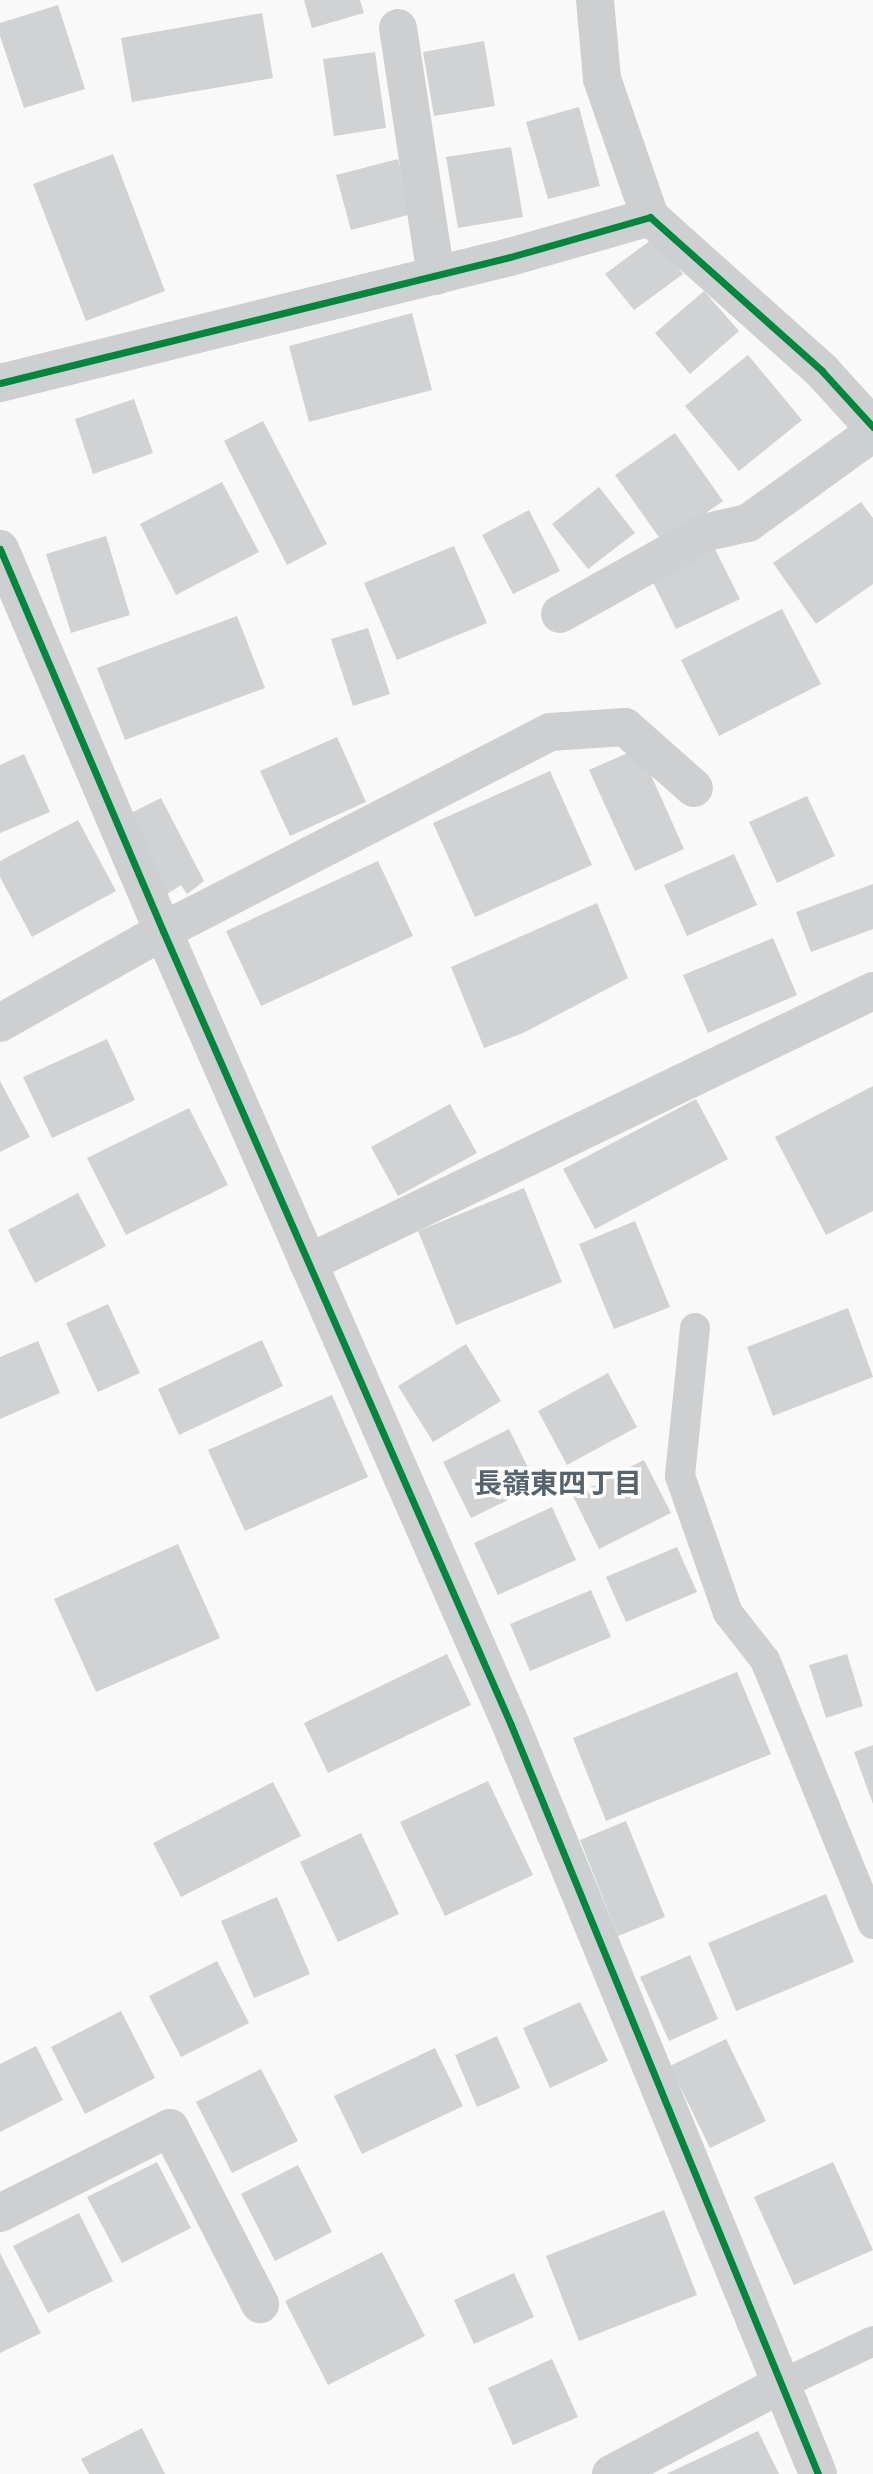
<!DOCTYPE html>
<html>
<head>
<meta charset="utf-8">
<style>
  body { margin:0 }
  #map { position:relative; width:873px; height:2474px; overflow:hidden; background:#f9f9f9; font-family:"Space Grotesk","Noto Sans JP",sans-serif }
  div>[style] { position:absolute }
  .building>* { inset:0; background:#d0d2d3 }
  .lane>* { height:30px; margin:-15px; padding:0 15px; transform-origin:15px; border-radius:15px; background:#cecfd0 }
  .street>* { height:38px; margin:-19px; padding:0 19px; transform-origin:19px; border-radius:19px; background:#cecfd0 }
  .cycleway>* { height:7px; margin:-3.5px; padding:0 3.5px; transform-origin:3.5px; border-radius:3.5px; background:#00873e }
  span { translate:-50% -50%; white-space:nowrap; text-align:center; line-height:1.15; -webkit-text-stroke:7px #fff; paint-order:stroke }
  .neighbourhood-label { font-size:28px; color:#57646e; font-weight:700 }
</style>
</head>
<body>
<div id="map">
  <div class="building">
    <div style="clip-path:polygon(304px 0,360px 0,364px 13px,312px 28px)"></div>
    <div style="clip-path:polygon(58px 5px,85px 89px,24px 108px,0 36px,0 23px)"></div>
    <div style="clip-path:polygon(262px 13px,273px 78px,132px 102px,121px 38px)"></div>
    <div style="clip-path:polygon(484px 41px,495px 106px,434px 116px,423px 52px)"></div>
    <div style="clip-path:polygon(375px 52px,386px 128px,334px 136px,323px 59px)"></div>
    <div style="clip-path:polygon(579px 107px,600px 186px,548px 199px,526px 122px)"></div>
    <div style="clip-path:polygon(511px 147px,523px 217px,458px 228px,446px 157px)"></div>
    <div style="clip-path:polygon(113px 154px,165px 291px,86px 321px,33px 184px)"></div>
    <div style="clip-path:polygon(398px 159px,412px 214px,351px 230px,336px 175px)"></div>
    <div style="clip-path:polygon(655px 237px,683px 274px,634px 310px,605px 274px)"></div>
    <div style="clip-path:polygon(704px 291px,739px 331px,690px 374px,655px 333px)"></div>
    <div style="clip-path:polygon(412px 313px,432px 390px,309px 422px,289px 346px)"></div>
    <div style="clip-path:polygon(748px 355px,802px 420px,739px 471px,685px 406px)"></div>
    <div style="clip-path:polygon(134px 399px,153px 453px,93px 474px,75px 419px)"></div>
    <div style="clip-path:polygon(263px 421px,327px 544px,287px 565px,224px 441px)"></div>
    <div style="clip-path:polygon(675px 433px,723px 501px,663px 543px,615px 475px)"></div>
    <div style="clip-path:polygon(222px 482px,259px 552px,176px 595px,140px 524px)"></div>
    <div style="clip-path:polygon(599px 487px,635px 533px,588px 569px,552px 524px)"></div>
    <div style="clip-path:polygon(861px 502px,873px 518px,873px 584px,816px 624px,773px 563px)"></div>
    <div style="clip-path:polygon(529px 510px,560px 571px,513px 594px,482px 535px)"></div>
    <div style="clip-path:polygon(106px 536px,130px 615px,71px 633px,46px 554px)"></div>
    <div style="clip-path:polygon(454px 546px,487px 623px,397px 660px,364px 583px)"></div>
    <div style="clip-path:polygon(715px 549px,740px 599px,676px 629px,652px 580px)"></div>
    <div style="clip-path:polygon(782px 609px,821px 684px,719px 736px,681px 660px)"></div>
    <div style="clip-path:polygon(237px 616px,265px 688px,125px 740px,97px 668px)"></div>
    <div style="clip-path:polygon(368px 628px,390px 694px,353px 706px,331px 639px)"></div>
    <div style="clip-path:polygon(337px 737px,366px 802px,290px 836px,260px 771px)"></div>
    <div style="clip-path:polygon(639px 748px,684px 849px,635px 871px,589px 770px)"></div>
    <div style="clip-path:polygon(24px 754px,50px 812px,0 833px,0 765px)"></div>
    <div style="clip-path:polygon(550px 771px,592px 865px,475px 917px,433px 823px)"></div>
    <div style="clip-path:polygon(807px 796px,835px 856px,777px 883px,749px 822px)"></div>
    <div style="clip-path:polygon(161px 798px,204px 881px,187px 894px,181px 885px,158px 900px,115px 821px)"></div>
    <div style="clip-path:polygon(78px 820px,116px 891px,32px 937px,0 877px,0 861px)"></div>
    <div style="clip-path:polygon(734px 854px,757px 905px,687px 936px,664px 885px)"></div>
    <div style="clip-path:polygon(378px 861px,413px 936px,261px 1006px,226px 931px)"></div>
    <div style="clip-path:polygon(873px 884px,873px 929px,811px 952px,796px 912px)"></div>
    <div style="clip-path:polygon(597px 903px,628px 978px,523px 1033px,484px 1048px,451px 967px)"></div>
    <div style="clip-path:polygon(773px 938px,797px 995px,708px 1033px,683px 975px)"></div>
    <div style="clip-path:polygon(107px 1039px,135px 1100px,52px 1138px,23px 1077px)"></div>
    <div style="clip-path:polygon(0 1081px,30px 1137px,0 1152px)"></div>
    <div style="clip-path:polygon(873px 1086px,873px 1211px,826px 1235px,775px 1137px)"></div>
    <div style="clip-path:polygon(696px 1099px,728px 1159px,595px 1229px,563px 1169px)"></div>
    <div style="clip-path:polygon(450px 1104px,477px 1153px,398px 1196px,371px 1147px)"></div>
    <div style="clip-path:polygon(189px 1108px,228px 1185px,126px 1235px,87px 1158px)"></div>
    <div style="clip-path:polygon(524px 1188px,562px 1282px,456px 1325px,418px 1231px)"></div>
    <div style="clip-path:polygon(78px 1193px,106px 1246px,35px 1283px,8px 1230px)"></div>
    <div style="clip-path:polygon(635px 1221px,670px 1307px,614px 1329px,579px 1244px)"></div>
    <div style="clip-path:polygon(108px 1304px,140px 1373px,98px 1392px,66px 1323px)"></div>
    <div style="clip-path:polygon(848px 1308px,873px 1377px,773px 1416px,747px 1347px)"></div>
    <div style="clip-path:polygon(262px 1340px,283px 1386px,179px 1435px,158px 1389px)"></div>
    <div style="clip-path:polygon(38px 1341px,60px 1393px,0 1419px,0 1357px)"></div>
    <div style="clip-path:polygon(466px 1344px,501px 1401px,433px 1442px,398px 1386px)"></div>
    <div style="clip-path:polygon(608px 1373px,637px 1427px,567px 1465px,538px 1411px)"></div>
    <div style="clip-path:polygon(332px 1395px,368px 1477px,245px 1531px,208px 1450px)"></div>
    <div style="clip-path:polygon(509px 1429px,537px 1486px,471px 1518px,443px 1462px)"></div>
    <div style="clip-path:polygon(644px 1460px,671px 1513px,599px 1549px,573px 1496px)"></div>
    <div style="clip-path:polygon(552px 1507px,576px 1560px,498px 1595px,474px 1543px)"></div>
    <div style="clip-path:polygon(178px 1544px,220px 1638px,96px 1692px,54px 1599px)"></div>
    <div style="clip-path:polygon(677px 1547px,697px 1592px,626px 1622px,606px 1577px)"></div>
    <div style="clip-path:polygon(591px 1590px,611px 1637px,530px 1671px,510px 1624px)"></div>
    <div style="clip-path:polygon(447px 1654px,471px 1705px,328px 1773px,304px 1723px)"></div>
    <div style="clip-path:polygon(847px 1654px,863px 1706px,826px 1718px,809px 1665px)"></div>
    <div style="clip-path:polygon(737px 1672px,771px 1754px,606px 1821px,573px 1738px)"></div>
    <div style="clip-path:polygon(873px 1745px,873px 1804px,854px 1752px)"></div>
    <div style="clip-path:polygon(488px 1781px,533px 1875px,445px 1916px,400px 1822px)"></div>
    <div style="clip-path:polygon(273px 1782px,301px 1836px,181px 1897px,153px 1843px)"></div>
    <div style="clip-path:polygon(626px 1821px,665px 1917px,618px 1936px,580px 1840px)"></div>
    <div style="clip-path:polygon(361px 1833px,399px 1914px,338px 1942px,300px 1862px)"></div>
    <div style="clip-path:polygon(826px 1894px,854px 1962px,736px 2011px,708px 1943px)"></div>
    <div style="clip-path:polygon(277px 1897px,310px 1974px,254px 1998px,221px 1921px)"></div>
    <div style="clip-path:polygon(690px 1955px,718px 2019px,669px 2041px,640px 1977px)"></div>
    <div style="clip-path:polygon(217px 1961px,249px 2023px,181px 2057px,149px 1996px)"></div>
    <div style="clip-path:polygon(580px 2002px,608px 2061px,550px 2088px,523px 2028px)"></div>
    <div style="clip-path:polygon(121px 2011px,155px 2078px,85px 2114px,51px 2047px)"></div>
    <div style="clip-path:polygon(497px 2036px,520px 2088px,477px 2107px,455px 2055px)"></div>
    <div style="clip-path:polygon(726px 2039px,766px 2121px,710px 2148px,670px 2066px)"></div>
    <div style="clip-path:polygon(36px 2046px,63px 2100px,0 2132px,0 2064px)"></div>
    <div style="clip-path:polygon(435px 2048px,463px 2106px,362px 2154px,334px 2096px)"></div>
    <div style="clip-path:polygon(261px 2069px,298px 2141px,232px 2173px,196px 2102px)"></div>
    <div style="clip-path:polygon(157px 2162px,191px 2228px,122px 2263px,87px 2197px)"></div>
    <div style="clip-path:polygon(833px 2162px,873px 2250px,794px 2285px,754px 2197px)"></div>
    <div style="clip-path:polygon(298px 2165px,332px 2232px,275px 2261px,241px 2194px)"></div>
    <div style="clip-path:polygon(664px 2210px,697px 2295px,579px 2341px,546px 2256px)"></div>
    <div style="clip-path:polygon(79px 2213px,113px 2281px,48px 2313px,13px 2246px)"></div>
    <div style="clip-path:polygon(382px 2252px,425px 2336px,328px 2385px,285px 2301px)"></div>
    <div style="clip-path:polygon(0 2253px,41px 2333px,0 2353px)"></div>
    <div style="clip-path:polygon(514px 2273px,534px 2317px,474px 2344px,454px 2300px)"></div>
    <div style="clip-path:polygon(552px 2359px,578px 2417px,513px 2445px,488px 2388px)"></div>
    <div style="clip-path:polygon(142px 2428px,165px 2474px,89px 2474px,81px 2459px)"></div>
    <div style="clip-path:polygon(758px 2431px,779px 2474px,666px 2474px)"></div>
  </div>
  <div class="lane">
    <div style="left:695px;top:1328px;width:149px;rotate:95.8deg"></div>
    <div style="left:680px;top:1476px;width:145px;rotate:70.7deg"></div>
    <div style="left:728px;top:1613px;width:60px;rotate:51.8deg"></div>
    <div style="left:765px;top:1660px;width:285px;rotate:67.8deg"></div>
    <div style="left:780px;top:2385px;width:103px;rotate:-25.3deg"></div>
  </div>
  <div class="street">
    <div style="left:595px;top:0;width:79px;rotate:84.9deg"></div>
    <div style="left:602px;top:79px;width:146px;rotate:70.8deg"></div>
    <div style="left:398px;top:28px;width:251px;rotate:81.3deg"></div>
    <div style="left:0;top:383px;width:525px;rotate:-13.88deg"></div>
    <div style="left:510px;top:257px;width:146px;rotate:-15.9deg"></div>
    <div style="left:650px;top:217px;width:231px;rotate:41.8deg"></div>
    <div style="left:822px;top:371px;width:76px;rotate:47.7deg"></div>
    <div style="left:0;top:549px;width:415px;rotate:66.9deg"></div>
    <div style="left:163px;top:931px;width:867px;rotate:66.33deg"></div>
    <div style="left:511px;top:1725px;width:809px;rotate:67.71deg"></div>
    <div style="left:560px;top:614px;width:168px;rotate:-29.2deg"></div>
    <div style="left:707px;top:532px;width:42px;rotate:-12.4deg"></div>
    <div style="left:748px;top:523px;width:154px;rotate:-35.8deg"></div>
    <div style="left:0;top:1023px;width:187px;rotate:-29.4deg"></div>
    <div style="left:163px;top:931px;width:435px;rotate:-27.2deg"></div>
    <div style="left:550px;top:732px;width:75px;rotate:-3.8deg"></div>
    <div style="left:625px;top:727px;width:92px;rotate:41.5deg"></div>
    <div style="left:308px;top:1263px;width:627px;rotate:-25.71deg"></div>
    <div style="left:0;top:2213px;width:190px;rotate:-26.6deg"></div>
    <div style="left:170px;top:2128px;width:198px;rotate:62.9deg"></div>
    <div style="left:611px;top:2474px;width:191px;rotate:-27.8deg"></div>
  </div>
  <div class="cycleway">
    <div style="left:0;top:383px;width:525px;rotate:-13.88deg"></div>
    <div style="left:510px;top:257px;width:146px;rotate:-15.9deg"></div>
    <div style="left:650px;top:217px;width:231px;rotate:41.8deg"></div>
    <div style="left:822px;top:371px;width:76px;rotate:47.7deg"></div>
    <div style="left:0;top:549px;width:415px;rotate:66.9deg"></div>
    <div style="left:163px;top:931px;width:867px;rotate:66.33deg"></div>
    <div style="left:511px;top:1725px;width:809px;rotate:67.71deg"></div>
  </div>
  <div class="neighbourhood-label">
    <span style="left:558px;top:1483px">長嶺東四丁目</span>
  </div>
</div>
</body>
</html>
